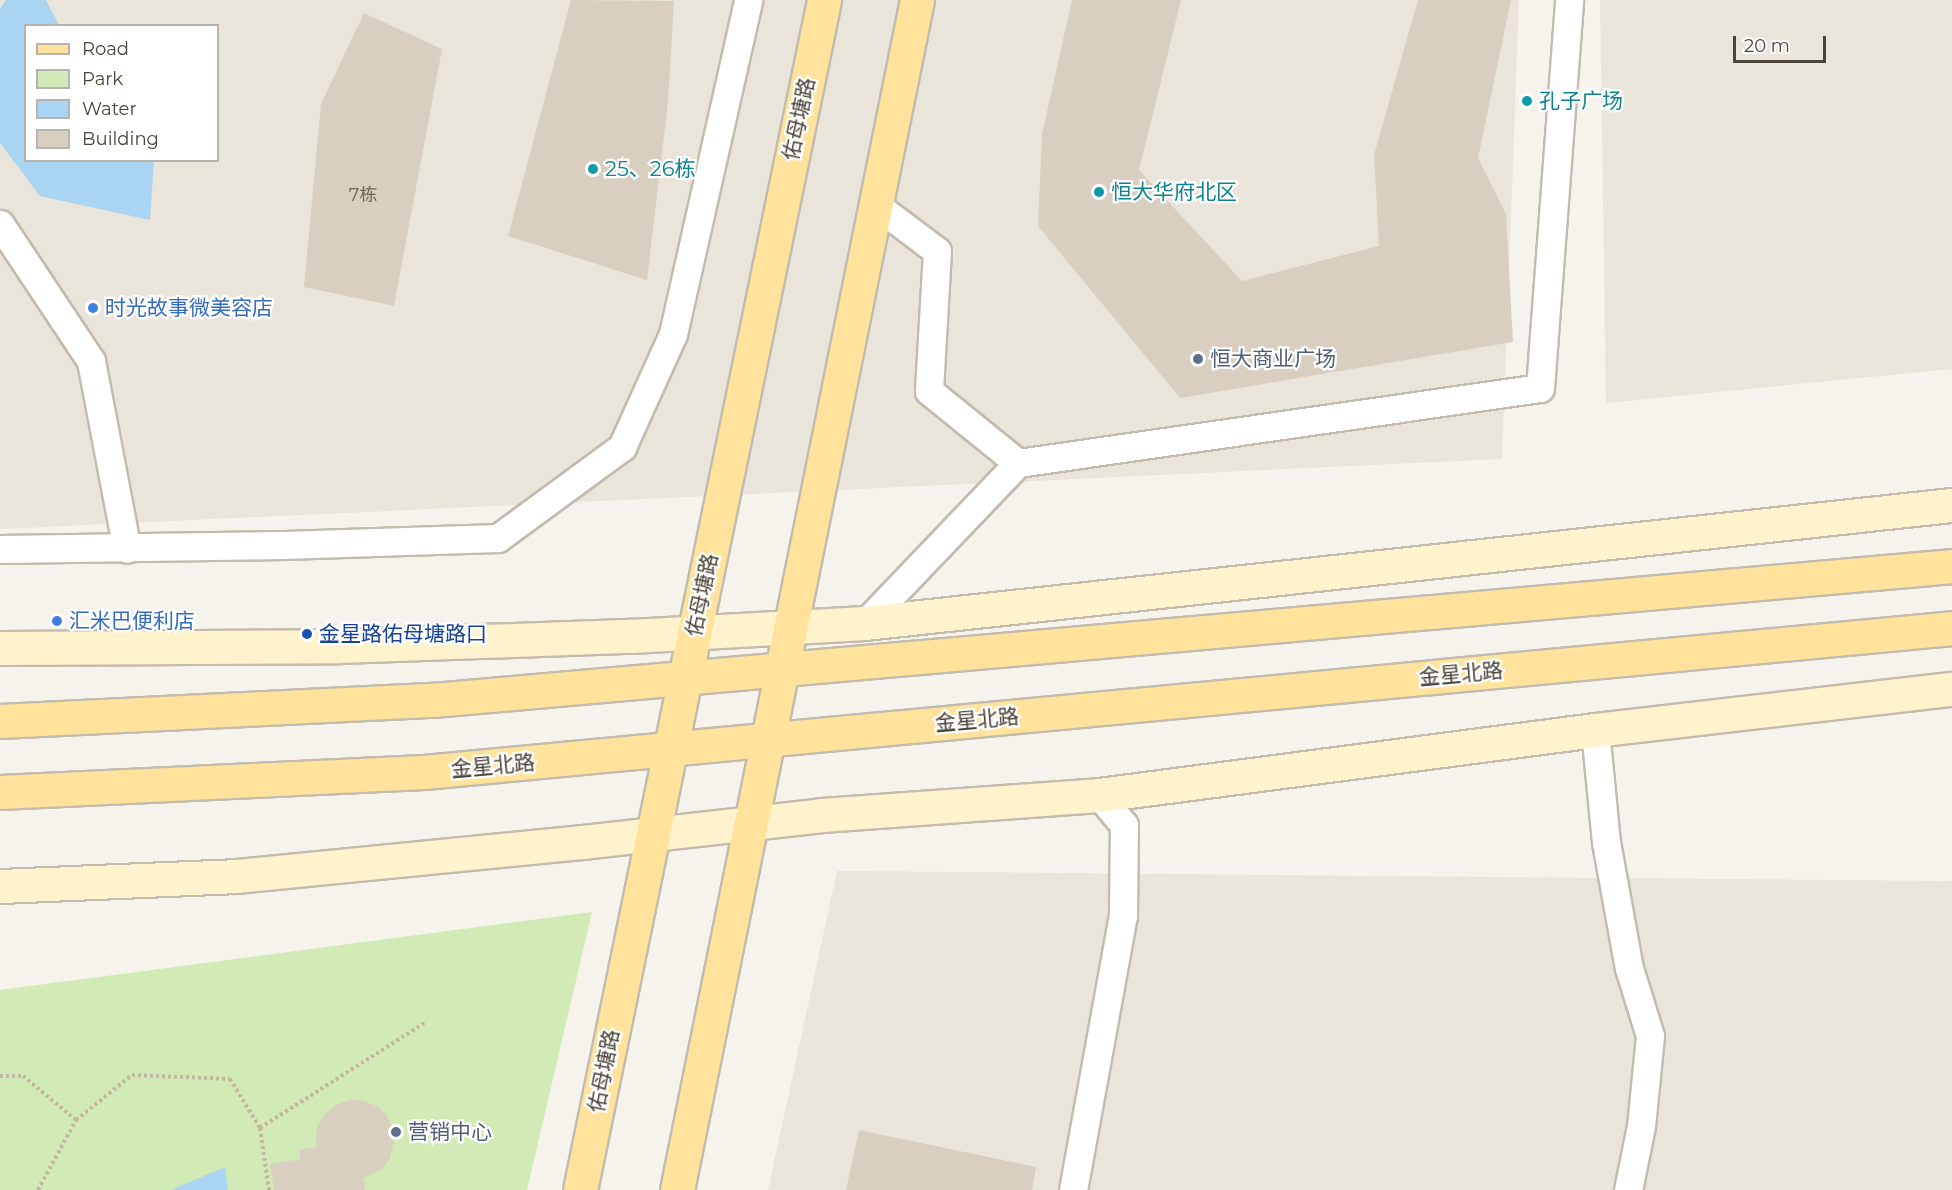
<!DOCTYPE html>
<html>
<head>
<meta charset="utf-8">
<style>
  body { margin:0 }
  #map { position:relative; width:1952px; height:1190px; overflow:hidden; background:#f6f3ec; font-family:Montserrat,"Noto Sans SC",sans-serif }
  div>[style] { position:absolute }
  .residential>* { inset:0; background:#eae5da }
  .green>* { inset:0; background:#d2eab5 }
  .water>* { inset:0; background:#a9d4f2 }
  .building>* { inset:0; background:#d8cfc1 }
  .path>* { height:4px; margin-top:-2px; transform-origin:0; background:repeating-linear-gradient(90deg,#c4b79f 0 3px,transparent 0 6px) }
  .roads { filter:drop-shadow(2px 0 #c2bbae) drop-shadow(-2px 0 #c2bbae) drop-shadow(0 2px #c2bbae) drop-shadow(0 -2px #c2bbae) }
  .street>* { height:27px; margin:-13.5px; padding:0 13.5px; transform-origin:13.5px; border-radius:13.5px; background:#fff }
  .secondary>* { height:33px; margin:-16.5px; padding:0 16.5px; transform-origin:16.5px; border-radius:16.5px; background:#fff3cd }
  .primary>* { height:33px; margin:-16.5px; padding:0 16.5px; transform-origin:16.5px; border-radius:16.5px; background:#ffe39c }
  .dots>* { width:16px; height:16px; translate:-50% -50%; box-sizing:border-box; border:3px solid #fff; border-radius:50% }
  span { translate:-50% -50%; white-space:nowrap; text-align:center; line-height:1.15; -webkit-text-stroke:4.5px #fff; paint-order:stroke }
  .number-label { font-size:18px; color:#6e675b }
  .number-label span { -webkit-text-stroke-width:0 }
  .culture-label { font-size:21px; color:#0d838f }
  .left { translate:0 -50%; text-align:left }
  .street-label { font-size:21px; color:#4b4439 }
  .shop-label { font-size:21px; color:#366cbe }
  .service-label { font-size:21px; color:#4e5e75 }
  .transit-label { font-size:21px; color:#164399 }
  .legend { position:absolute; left:24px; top:24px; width:195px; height:138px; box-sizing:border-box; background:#fff; border:2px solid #b7b4b0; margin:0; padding:8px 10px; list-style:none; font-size:18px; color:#4b4439 }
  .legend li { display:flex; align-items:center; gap:12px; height:30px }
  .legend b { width:30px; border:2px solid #b7b4b0 }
  .scale { position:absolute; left:1733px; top:36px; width:93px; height:27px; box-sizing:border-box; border:3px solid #4b4439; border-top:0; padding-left:8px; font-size:18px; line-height:21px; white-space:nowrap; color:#4b4439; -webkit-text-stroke:4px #fff; paint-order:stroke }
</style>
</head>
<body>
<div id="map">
  <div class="residential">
    <div style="clip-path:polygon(evenodd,0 0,1519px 0,1502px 459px,0 529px,0 0,26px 26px,218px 26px,218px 160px,26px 160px,26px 26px)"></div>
    <div style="clip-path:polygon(1600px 0,1952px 0,1952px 369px,1606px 403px)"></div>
    <div style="clip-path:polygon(837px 871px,1952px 881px,1952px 1190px,768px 1190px)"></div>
  </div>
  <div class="green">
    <div style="clip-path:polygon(592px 912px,527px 1190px,0 1190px,0 990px)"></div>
  </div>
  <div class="water">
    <div style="clip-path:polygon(6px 0,46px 0,59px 25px,26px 26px,26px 160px,154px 161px,150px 220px,40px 196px,0 143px,0 9px)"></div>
    <div style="clip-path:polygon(225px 1167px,228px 1190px,171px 1190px)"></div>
  </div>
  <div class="building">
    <div style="clip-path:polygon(571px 0,674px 1px,668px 102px,647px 280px,508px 236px)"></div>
    <div style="clip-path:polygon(1072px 0,1181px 0,1139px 170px,1242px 281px,1379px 246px,1374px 155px,1418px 0,1511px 0,1478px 158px,1506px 214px,1513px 342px,1180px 398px,1038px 226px,1042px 134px)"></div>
    <div style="clip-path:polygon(364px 13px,442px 49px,394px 306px,304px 287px,321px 104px)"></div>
    <div style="clip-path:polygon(350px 1100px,364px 1101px,377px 1106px,386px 1114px,395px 1136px,390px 1159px,381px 1170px,363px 1178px,365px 1190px,274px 1190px,270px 1164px,301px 1159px,299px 1150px,316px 1147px,317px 1127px,325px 1114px,336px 1105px)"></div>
    <div style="clip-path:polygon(859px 1130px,1036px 1167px,1032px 1190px,846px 1190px)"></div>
  </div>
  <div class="path">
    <div style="left:0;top:1076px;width:23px"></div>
    <div style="left:23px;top:1076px;width:69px;rotate:39.7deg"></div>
    <div style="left:260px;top:1128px;width:63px;rotate:81.7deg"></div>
    <div style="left:38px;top:1190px;width:80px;rotate:-61.5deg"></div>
    <div style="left:76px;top:1120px;width:72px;rotate:-38.8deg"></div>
    <div style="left:132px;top:1075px;width:98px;rotate:2.3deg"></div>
    <div style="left:230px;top:1079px;width:57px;rotate:58.5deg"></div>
    <div style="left:260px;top:1128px;width:198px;rotate:-32.6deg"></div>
  </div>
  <div class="roads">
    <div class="street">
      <div style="left:876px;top:205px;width:76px;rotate:37deg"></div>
      <div style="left:937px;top:251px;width:140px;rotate:93.3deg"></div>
      <div style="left:929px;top:391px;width:114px;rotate:39deg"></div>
      <div style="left:0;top:224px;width:164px;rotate:56.4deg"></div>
      <div style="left:91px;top:361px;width:191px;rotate:79.2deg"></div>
      <div style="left:0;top:549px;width:284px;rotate:-0.8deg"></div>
      <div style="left:284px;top:545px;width:214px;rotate:-1.9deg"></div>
      <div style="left:498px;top:538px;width:154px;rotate:-36.3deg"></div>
      <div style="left:622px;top:447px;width:124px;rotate:-65.7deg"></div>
      <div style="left:673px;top:334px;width:342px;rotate:-77.3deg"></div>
      <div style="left:865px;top:623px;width:221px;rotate:-46.3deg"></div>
      <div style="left:1018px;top:463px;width:527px;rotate:-8.18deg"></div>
      <div style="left:1540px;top:388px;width:389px;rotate:-85.7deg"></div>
      <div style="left:1595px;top:730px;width:113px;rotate:84.4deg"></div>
      <div style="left:1606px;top:842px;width:128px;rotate:79.7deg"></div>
      <div style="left:1629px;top:968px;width:71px;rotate:72.8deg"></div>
      <div style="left:1650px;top:1036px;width:90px;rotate:95.7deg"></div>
      <div style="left:1641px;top:1126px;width:65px;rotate:101.5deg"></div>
      <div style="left:1073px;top:1190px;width:279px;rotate:-79.7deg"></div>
      <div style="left:1123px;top:916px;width:91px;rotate:-89.4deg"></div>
      <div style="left:1124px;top:825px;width:39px;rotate:-130deg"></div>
    </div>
    <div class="secondary">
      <div style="left:0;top:648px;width:339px;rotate:-0.3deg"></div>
      <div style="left:339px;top:646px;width:292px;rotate:-2deg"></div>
      <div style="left:631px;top:636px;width:234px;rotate:-3.2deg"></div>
      <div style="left:865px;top:623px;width:1093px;rotate:-6.2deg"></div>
      <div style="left:0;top:886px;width:236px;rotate:-2.4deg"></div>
      <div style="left:236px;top:876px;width:348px;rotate:-5.6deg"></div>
      <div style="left:582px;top:842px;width:241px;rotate:-6.4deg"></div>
      <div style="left:821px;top:815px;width:279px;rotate:-4.1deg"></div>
      <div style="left:1099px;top:795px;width:500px;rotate:-7.47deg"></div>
      <div style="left:1595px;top:730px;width:359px;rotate:-6.6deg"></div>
    </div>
    <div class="primary">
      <div style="left:0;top:721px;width:434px;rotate:-2.8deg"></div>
      <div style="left:433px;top:700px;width:1525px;rotate:-5.04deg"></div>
      <div style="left:0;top:792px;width:424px;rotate:-2.7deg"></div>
      <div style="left:424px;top:772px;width:1535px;rotate:-5.38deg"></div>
      <div style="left:580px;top:1190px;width:1215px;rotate:-78.41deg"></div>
      <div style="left:677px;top:1190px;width:1214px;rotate:-78.6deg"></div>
    </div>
  </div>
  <div class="dots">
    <div style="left:1527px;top:101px;background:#0f9aa8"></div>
    <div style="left:593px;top:169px;background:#0f9aa8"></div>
    <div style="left:1099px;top:192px;background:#0f9aa8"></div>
    <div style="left:93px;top:308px;background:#3f7fe0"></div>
    <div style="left:1198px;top:359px;background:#5c6f8a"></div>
    <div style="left:57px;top:621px;background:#3f7fe0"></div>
    <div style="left:307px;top:634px;background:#1a4fb4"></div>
    <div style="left:396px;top:1132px;background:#5c6f8a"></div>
  </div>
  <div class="number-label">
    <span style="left:363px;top:195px">7栋</span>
  </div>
  <div class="culture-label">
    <span class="left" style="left:1539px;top:101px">孔子广场</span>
    <span class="left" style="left:605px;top:169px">25、26栋</span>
    <span class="left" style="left:1111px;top:192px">恒大华府北区</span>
  </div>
  <div class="street-label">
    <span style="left:799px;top:119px;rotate:-78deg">佑母塘路</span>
    <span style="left:702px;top:595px;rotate:-78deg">佑母塘路</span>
    <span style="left:1461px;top:674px;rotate:-5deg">金星北路</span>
    <span style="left:977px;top:720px;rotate:-5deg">金星北路</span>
    <span style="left:493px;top:766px;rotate:-5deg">金星北路</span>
    <span style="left:604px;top:1071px;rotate:-79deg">佑母塘路</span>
  </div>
  <div class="shop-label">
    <span class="left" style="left:105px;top:308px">时光故事微美容店</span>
    <span class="left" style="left:69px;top:621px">汇米巴便利店</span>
  </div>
  <div class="service-label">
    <span class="left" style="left:1210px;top:359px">恒大商业广场</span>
    <span class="left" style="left:408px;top:1132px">营销中心</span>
  </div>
  <div class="transit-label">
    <span class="left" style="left:319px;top:634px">金星路佑母塘路口</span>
  </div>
  <ul class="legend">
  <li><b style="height:8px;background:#ffe39c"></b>Road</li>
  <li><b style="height:16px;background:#d2eab5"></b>Park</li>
  <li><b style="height:16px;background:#a9d4f2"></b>Water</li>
  <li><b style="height:16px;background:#d8cfc1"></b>Building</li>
  </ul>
  <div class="scale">20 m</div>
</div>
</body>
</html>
